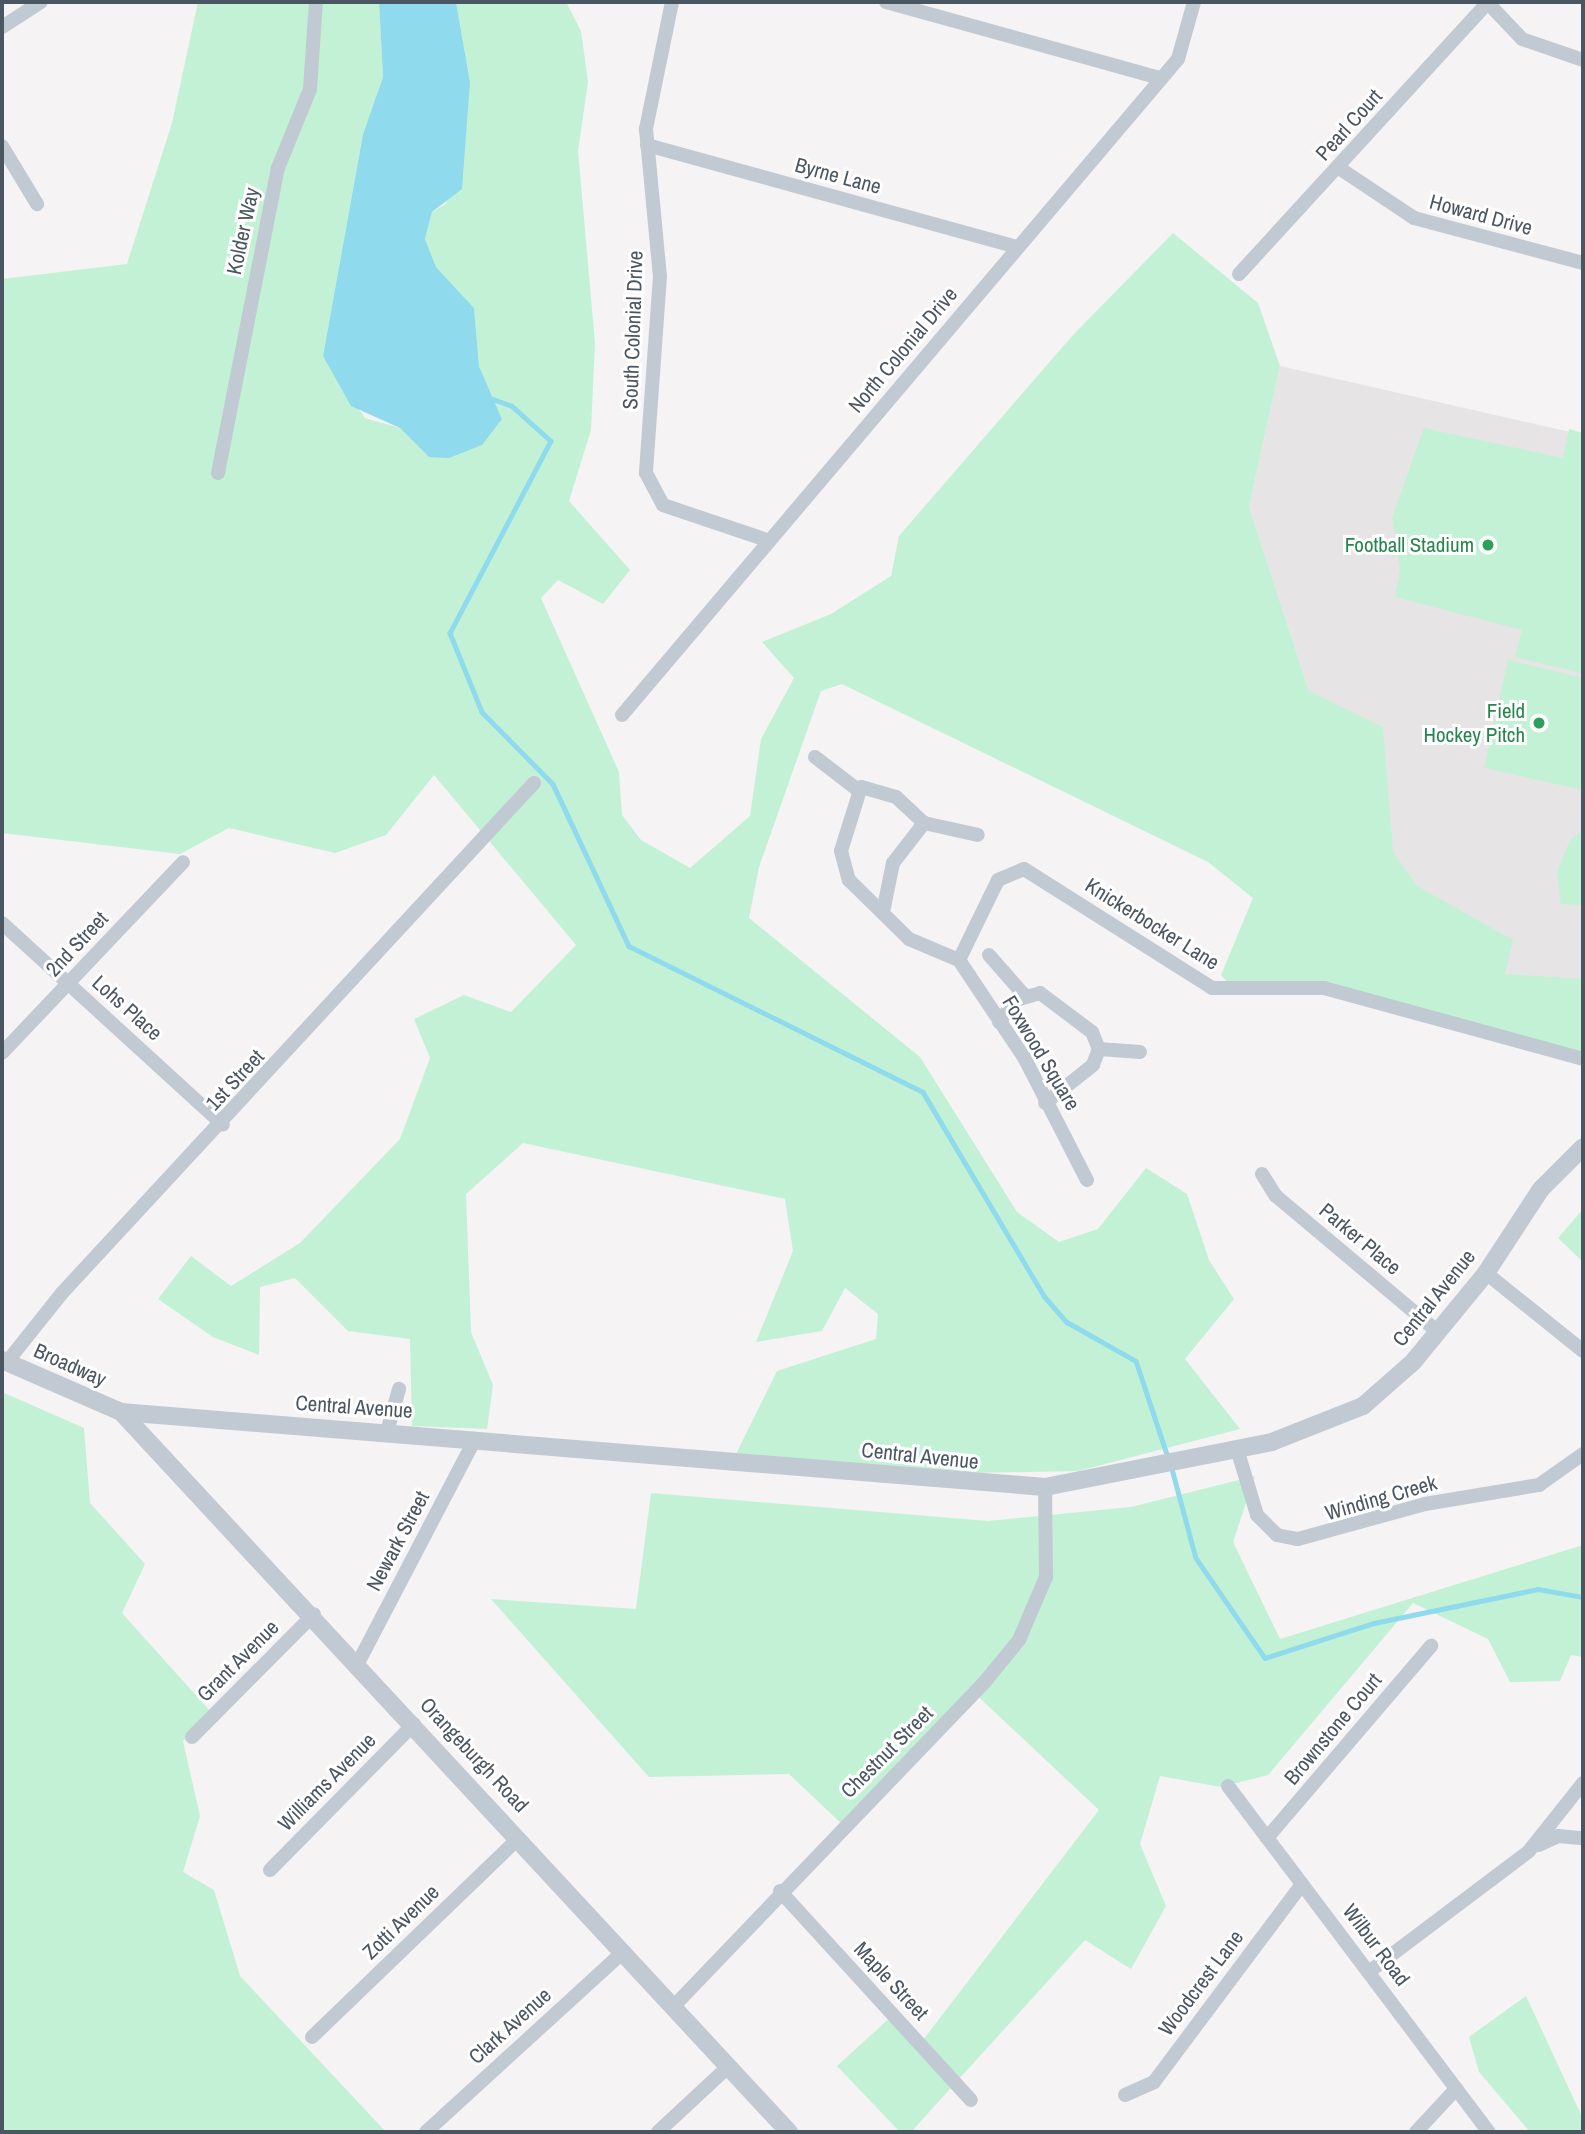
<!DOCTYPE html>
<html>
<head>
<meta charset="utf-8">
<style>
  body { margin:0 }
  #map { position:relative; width:1585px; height:2134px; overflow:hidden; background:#f5f3f3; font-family:"Archivo Narrow",sans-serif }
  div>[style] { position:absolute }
  .education>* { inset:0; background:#e6e4e5 }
  .green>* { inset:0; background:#c3f1d5 }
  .water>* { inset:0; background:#90daee }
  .stream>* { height:4.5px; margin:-2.25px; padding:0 2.25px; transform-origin:2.25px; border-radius:2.25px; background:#90daee }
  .minor>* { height:14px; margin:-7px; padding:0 7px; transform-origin:7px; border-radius:7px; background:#c1cad2 }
  .tertiary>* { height:18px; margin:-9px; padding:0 9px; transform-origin:9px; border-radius:9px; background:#c1cad2 }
  .dots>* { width:19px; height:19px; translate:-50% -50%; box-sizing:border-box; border:4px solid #fff; border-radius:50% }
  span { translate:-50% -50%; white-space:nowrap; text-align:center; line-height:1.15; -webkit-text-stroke:6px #fff; paint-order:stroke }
  .street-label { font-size:21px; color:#4a5661 }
  .leisure-label { font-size:21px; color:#27864d }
  .right { translate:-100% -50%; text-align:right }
  .frame { position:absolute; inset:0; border:4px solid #4a5661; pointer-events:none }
</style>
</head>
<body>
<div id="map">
  <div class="education">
    <div style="clip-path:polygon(1280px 366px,1583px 435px,1583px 1059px,1324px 988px,1309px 691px,1249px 507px)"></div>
  </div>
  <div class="green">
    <div style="clip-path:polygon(198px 2px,379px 2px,383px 77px,363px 134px,323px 356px,365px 418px,400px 428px,429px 457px,502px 419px,479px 366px,474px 308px,436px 267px,425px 239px,432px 212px,446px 204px,470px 82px,456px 2px,566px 2px,581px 31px,588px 82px,578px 151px,595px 343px,591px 430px,569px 501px,630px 570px,603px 604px,558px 580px,541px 598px,619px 772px,622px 815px,641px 840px,690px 868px,750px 816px,761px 739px,794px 678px,762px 642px,831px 614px,891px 576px,899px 536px,1073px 335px,1173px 233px,1258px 303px,1280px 366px,1249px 507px,1309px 691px,1383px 727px,1393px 852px,1417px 886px,1513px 940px,1505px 974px,1583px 979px,1583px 1058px,1330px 982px,1232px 987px,1221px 975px,1253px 898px,1208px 862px,842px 684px,821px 691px,759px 867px,749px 918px,920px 1057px,1017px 1212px,1059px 1242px,1098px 1229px,1146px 1168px,1187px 1194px,1209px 1260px,1234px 1299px,1185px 1359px,1240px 1429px,1078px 1471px,970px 1473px,736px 1454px,777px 1371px,876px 1339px,878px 1314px,845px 1288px,822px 1331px,756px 1342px,793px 1251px,785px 1199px,523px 1143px,466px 1194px,471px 1332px,493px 1385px,487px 1429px,412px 1426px,410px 1339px,348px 1331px,295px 1278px,260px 1287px,259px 1355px,213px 1337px,158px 1299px,191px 1256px,231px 1286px,300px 1243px,400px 1139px,430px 1058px,414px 1019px,464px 995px,511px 1012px,576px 945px,434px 775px,386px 835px,335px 853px,229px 828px,180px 854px,2px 833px,2px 279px,127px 264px,172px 123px)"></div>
    <div style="clip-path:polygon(1424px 428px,1563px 458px,1569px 429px,1583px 433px,1582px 673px,1515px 657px,1522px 630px,1395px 597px,1400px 570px,1392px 517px)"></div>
    <div style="clip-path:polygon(1508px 660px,1583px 678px,1583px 790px,1484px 768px)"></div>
    <div style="clip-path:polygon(1583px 831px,1583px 905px,1561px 904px,1557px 872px,1570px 840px)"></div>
    <div style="clip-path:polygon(1583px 1209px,1583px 1262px,1558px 1238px)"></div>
    <div style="clip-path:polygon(2px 1392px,84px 1428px,90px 1503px,145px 1564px,122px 1613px,210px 1711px,183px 1741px,200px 1816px,183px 1872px,214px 1890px,240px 1976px,386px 2132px,2px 2132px)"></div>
    <div style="clip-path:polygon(1255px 1476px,1233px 1542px,1280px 1639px,1583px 1545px,1583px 1657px,1571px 1655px,1560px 1681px,1510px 1682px,1488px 1639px,1413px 1603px,1268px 1775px,1221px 1787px,1160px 1776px,1140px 1844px,1166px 1906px,1131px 1969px,1085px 1940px,911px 2132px,900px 2132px,837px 2066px,893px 2015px,920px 2044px,1099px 1810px,969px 1688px,846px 1828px,789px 1774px,649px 1777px,491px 1599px,636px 1609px,651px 1493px,988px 1521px,1131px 1507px)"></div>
    <div style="clip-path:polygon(1526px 1996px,1583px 2119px,1583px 2132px,1530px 2132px,1479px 2072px,1469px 2037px)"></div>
  </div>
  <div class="water">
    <div style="clip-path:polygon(379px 2px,456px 2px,470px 82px,462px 189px,432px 212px,425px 239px,436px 267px,474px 308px,479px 366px,502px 419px,482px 445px,449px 458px,429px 457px,400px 428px,351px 406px,323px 356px,363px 134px,383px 77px)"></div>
  </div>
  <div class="stream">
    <div style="left:493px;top:399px;width:20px;rotate:20deg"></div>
    <div style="left:512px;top:406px;width:52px;rotate:41.9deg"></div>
    <div style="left:551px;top:441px;width:217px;rotate:117.7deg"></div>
    <div style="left:450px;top:633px;width:85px;rotate:67.9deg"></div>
    <div style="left:482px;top:712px;width:101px;rotate:45.4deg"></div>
    <div style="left:553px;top:784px;width:179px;rotate:64.9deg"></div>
    <div style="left:629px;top:946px;width:328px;rotate:26.4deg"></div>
    <div style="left:923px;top:1092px;width:237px;rotate:59.3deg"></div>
    <div style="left:1044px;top:1296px;width:35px;rotate:49deg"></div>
    <div style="left:1067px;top:1322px;width:79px;rotate:29.5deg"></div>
    <div style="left:1136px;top:1361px;width:101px;rotate:71.6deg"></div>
    <div style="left:1171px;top:1465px;width:96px;rotate:75deg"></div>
    <div style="left:1196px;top:1558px;width:121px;rotate:55.4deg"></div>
    <div style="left:1265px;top:1658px;width:114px;rotate:-17.8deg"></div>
    <div style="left:1374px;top:1623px;width:167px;rotate:-11.7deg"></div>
    <div style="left:1538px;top:1589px;width:46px;rotate:10.1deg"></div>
  </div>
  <div class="minor">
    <div style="left:672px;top:2px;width:130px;rotate:101.6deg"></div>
    <div style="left:646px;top:129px;width:148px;rotate:84.6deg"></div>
    <div style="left:660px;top:276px;width:197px;rotate:94.1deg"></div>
    <div style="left:646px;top:473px;width:36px;rotate:62deg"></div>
    <div style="left:663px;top:505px;width:110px;rotate:18.6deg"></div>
    <div style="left:886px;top:2px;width:284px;rotate:15.5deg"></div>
    <div style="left:1487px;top:2px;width:51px;rotate:46.6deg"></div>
    <div style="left:1522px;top:39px;width:65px;rotate:19deg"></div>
    <div style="left:2px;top:27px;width:46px;rotate:-32.7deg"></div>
    <div style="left:647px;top:145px;width:385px;rotate:15.4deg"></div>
    <div style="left:2px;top:146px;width:68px;rotate:58.9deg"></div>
    <div style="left:1339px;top:168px;width:90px;rotate:33.7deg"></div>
    <div style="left:1414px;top:218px;width:175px;rotate:14.9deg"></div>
    <div style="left:1239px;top:274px;width:367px;rotate:-47.5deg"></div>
    <div style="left:218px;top:473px;width:311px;rotate:-78.9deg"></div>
    <div style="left:278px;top:168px;width:85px;rotate:-67.9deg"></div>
    <div style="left:310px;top:89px;width:87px;rotate:-86.1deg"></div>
    <div style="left:622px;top:715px;width:860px;rotate:-49.72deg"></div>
    <div style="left:1178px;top:59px;width:59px;rotate:-74.3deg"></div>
    <div style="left:815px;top:757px;width:54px;rotate:37.5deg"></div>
    <div style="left:924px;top:823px;width:55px;rotate:12.5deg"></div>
    <div style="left:883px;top:912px;width:50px;rotate:-78.5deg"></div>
    <div style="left:893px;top:863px;width:51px;rotate:-52.2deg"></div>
    <div style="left:924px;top:823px;width:38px;rotate:-137deg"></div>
    <div style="left:896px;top:797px;width:36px;rotate:-164deg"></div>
    <div style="left:861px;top:787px;width:67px;rotate:107.4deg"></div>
    <div style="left:841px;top:851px;width:30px;rotate:75deg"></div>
    <div style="left:849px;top:880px;width:84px;rotate:44.5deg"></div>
    <div style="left:909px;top:939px;width:54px;rotate:22.8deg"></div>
    <div style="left:959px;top:960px;width:119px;rotate:56.3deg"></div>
    <div style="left:1025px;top:1059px;width:136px;rotate:62.9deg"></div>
    <div style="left:2px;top:923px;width:299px;rotate:42.4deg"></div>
    <div style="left:989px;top:955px;width:53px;rotate:48.8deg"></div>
    <div style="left:959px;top:960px;width:89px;rotate:-64deg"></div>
    <div style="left:998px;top:880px;width:28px;rotate:-23deg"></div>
    <div style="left:1024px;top:869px;width:222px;rotate:32.3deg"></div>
    <div style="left:1212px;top:988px;width:112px"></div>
    <div style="left:1324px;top:988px;width:269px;rotate:15.3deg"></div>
    <div style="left:999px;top:1022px;width:28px;rotate:-52deg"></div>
    <div style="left:1016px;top:1000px;width:25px;rotate:-16deg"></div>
    <div style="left:1040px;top:993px;width:65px;rotate:36.9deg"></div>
    <div style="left:1092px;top:1032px;width:18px;rotate:68deg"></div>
    <div style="left:1099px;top:1049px;width:17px;rotate:111deg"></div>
    <div style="left:1093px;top:1065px;width:61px;rotate:141.6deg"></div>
    <div style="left:1099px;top:1049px;width:41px;rotate:4.2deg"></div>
    <div style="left:2px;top:1053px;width:263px;rotate:-46.5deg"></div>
    <div style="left:1262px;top:1174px;width:26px;rotate:58deg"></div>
    <div style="left:1276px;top:1196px;width:212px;rotate:40deg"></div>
    <div style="left:1486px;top:1273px;width:124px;rotate:38.8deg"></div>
    <div style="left:7px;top:1362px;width:88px;rotate:-51.4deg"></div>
    <div style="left:62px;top:1293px;width:695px;rotate:-47.22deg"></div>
    <div style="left:387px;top:1432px;width:45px;rotate:-74.4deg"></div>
    <div style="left:1237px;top:1449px;width:69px;rotate:73.1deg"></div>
    <div style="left:1257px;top:1515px;width:28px;rotate:45deg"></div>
    <div style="left:1277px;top:1535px;width:21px;rotate:11deg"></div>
    <div style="left:1298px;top:1539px;width:132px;rotate:-15.4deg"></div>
    <div style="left:1425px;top:1504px;width:116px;rotate:-9.5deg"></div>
    <div style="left:1539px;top:1485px;width:54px;rotate:-35.2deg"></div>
    <div style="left:358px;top:1663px;width:253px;rotate:-62.4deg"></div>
    <div style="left:192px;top:1737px;width:173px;rotate:-45.2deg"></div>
    <div style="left:1228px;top:1786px;width:433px;rotate:53deg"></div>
    <div style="left:1267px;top:1838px;width:253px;rotate:-49.5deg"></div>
    <div style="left:1539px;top:1845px;width:21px;rotate:-25deg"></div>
    <div style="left:1558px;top:1836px;width:25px;rotate:5deg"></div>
    <div style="left:270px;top:1870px;width:205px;rotate:-45.4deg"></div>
    <div style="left:780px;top:1891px;width:283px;rotate:47.6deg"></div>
    <div style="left:1370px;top:1971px;width:199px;rotate:-37deg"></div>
    <div style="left:1529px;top:1851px;width:87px;rotate:-51.5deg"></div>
    <div style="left:674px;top:2006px;width:446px;rotate:-46.2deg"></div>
    <div style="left:983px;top:1684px;width:57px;rotate:-50.7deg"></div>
    <div style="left:1019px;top:1640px;width:69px;rotate:-66.8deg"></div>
    <div style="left:1046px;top:1577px;width:90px;rotate:-90.6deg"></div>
    <div style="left:312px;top:2037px;width:287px;rotate:-43.9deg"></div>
    <div style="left:1125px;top:2095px;width:32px;rotate:-24deg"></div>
    <div style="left:1154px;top:2082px;width:247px;rotate:-53.2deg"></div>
    <div style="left:426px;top:2132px;width:268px;rotate:-42.4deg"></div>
    <div style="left:658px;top:2132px;width:97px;rotate:-42.9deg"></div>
    <div style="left:1416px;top:2132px;width:59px;rotate:-47.1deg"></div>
  </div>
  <div class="tertiary">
    <div style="left:2px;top:1360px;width:130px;rotate:23.6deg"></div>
    <div style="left:121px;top:1412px;width:927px;rotate:4.64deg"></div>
    <div style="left:1045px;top:1487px;width:231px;rotate:-11.2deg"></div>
    <div style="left:1272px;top:1442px;width:98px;rotate:-21.6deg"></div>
    <div style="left:1363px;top:1406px;width:67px;rotate:-41.3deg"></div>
    <div style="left:1413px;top:1362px;width:115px;rotate:-50.6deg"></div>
    <div style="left:1486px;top:1273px;width:100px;rotate:-56.8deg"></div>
    <div style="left:1541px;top:1189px;width:59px;rotate:-45deg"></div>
    <div style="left:121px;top:1412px;width:982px;rotate:47.15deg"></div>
  </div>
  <div class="dots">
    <div style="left:1488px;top:545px;background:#2e9e5b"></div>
    <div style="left:1539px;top:723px;background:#2e9e5b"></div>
  </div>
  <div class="street-label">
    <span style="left:1349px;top:125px;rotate:-48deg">Pearl Court</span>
    <span style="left:838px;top:176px;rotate:15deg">Byrne Lane</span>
    <span style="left:1481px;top:215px;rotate:15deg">Howard Drive</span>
    <span style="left:243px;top:231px;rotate:-78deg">Kolder Way</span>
    <span style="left:633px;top:330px;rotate:-88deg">South Colonial Drive</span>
    <span style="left:903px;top:350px;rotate:-50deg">North Colonial Drive</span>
    <span style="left:1152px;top:924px;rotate:32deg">Knickerbocker Lane</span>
    <span style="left:77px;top:944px;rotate:-47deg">2nd Street</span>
    <span style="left:127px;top:1008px;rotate:42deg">Lohs Place</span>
    <span style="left:1041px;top:1053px;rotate:59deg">Foxwood Square</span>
    <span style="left:235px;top:1080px;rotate:-47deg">1st Street</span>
    <span style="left:1360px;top:1239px;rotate:40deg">Parker Place</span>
    <span style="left:1434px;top:1298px;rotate:-51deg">Central Avenue</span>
    <span style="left:70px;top:1365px;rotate:24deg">Broadway</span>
    <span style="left:354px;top:1407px;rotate:4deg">Central Avenue</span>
    <span style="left:920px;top:1456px;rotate:6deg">Central Avenue</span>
    <span style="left:1381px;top:1498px;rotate:-16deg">Winding Creek</span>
    <span style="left:398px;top:1541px;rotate:-62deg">Newark Street</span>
    <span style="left:238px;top:1661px;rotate:-45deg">Grant Avenue</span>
    <span style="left:1333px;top:1729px;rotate:-50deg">Brownstone Court</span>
    <span style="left:887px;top:1752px;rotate:-45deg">Chestnut Street</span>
    <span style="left:474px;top:1755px;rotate:47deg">Orangeburgh Road</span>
    <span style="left:327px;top:1782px;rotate:-45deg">Williams Avenue</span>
    <span style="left:401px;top:1922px;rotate:-44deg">Zotti Avenue</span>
    <span style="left:1376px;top:1945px;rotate:53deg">Wilbur Road</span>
    <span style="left:891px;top:1981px;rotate:47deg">Maple Street</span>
    <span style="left:1201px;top:1983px;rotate:-53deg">Woodcrest Lane</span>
    <span style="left:510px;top:2026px;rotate:-42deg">Clark Avenue</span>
  </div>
  <div class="leisure-label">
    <span class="right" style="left:1474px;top:545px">Football Stadium</span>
    <span class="right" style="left:1525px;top:723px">Field<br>Hockey Pitch</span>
  </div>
  <div class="frame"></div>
</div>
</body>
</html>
